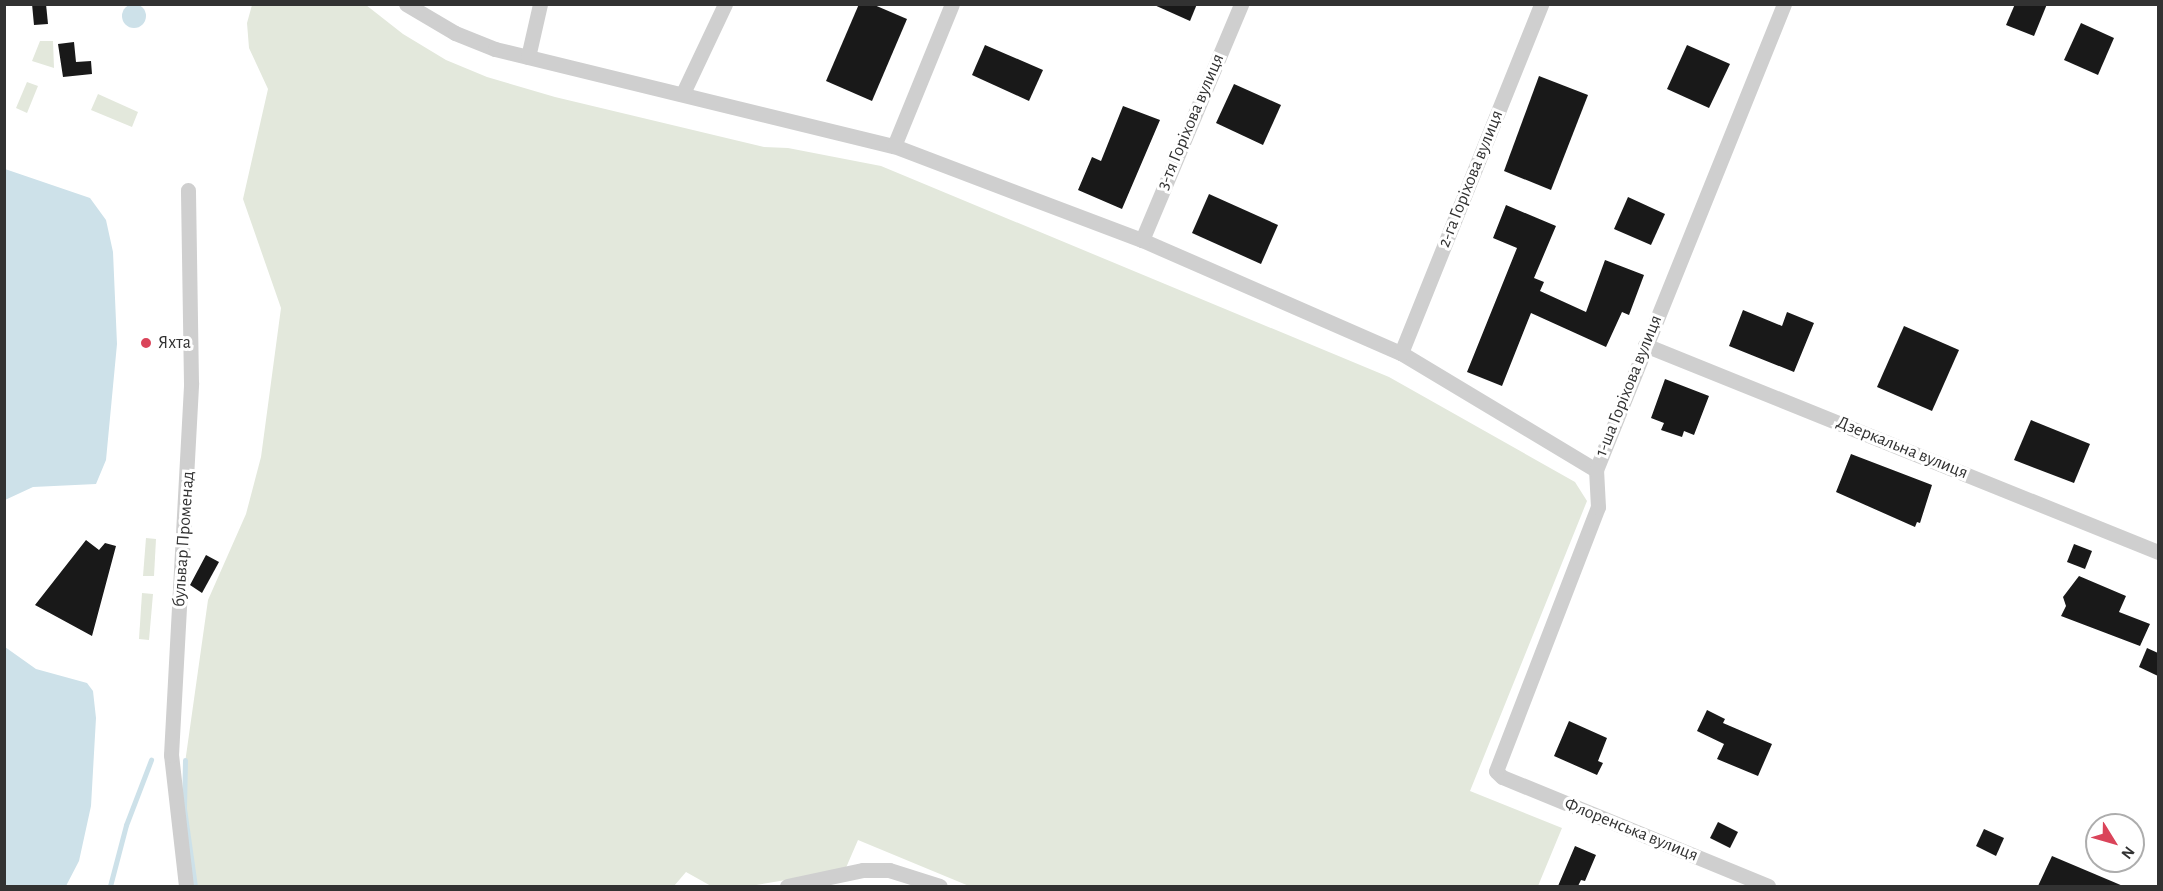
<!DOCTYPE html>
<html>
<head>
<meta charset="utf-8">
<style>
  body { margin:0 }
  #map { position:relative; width:2163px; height:891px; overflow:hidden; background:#fff; font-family:"Alegreya Sans",sans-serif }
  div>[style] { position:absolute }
  .green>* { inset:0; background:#e3e8dc }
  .water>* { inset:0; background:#cde1e9 }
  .round { border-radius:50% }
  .stream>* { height:5px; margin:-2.5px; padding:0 2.5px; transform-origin:2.5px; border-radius:2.5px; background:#cde1e9 }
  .building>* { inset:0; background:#191919 }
  .street>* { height:15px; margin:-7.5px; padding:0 7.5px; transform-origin:7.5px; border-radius:7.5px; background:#cfcfcf }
  .dots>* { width:16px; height:16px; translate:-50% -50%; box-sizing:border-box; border:3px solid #fff; border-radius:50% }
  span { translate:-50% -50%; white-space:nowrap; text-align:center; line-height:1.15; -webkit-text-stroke:6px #fff; paint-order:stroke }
  .street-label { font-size:18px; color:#323232 }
  .poi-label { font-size:18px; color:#323232 }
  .left { translate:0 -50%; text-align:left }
  .frame { position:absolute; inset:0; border:6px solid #323232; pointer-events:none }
  .north { position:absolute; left:2085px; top:813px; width:60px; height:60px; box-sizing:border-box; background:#fff; border:2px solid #adadad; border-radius:50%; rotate:127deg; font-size:16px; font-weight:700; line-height:24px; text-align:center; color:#323232 }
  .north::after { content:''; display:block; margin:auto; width:21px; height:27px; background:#da445a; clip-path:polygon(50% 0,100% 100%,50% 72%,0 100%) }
</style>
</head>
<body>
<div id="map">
  <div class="green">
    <div style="clip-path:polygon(252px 5px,366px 5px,403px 34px,446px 60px,487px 77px,555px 97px,764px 147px,788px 148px,881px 166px,1389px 377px,1575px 482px,1587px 501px,1470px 791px,1562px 828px,1538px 886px,969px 886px,858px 840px,845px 870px,750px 886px,711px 886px,686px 872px,674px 886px,195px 886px,184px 808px,184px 770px,208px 600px,246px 514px,261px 457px,281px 308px,243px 199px,268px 89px,249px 48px,247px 23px)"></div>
    <div style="clip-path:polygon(40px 41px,53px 41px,54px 68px,32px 61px)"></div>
    <div style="clip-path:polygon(27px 82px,38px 86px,27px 113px,16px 108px)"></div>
    <div style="clip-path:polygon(98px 94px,138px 112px,132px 127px,91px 110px)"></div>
    <div style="clip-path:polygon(146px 538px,156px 539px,154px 576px,143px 576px)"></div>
    <div style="clip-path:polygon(142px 593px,153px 594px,149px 640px,139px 639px)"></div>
  </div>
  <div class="water">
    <div class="round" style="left:122px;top:4px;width:24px;height:24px"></div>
    <div style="clip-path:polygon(5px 169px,90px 198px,106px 220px,113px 252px,117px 344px,106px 460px,96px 484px,33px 487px,5px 500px)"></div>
    <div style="clip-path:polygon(5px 647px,36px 669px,87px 683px,93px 691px,96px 718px,91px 806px,79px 861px,66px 886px,5px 886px)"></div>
  </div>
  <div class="stream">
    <div style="left:185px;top:760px;width:48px;rotate:91.2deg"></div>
    <div style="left:184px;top:808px;width:79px;rotate:82deg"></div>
    <div style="left:110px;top:886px;width:63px;rotate:-75.3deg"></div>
    <div style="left:126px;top:825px;width:70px;rotate:-69deg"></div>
  </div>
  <div class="building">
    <div style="clip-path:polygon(32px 4px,46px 4px,48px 24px,34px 25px)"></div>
    <div style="clip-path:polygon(859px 4px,872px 4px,907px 19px,872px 101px,826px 81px)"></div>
    <div style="clip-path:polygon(1152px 4px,1197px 4px,1190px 21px)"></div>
    <div style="clip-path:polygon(2015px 4px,2047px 4px,2034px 36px,2006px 25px)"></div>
    <div style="clip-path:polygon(2081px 23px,2114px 38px,2098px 75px,2064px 60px)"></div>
    <div style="clip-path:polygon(74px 42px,76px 62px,91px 61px,92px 74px,63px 77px,58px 44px)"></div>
    <div style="clip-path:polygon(985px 45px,1043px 70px,1029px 101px,972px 75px)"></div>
    <div style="clip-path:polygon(1687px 45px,1730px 64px,1709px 108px,1667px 89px)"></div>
    <div style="clip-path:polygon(1539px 76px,1588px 95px,1551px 190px,1504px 171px)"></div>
    <div style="clip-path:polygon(1234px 84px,1281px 105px,1263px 145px,1216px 123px)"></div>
    <div style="clip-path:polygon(1123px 106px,1160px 120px,1122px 209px,1078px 190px,1092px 157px,1101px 161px)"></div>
    <div style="clip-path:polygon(1209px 194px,1278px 225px,1261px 264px,1192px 233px)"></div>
    <div style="clip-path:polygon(1628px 197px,1665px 214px,1651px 245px,1614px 229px)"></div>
    <div style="clip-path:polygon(1506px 205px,1556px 226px,1534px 278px,1544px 282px,1540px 291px,1586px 312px,1605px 260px,1644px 275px,1629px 315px,1622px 312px,1606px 347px,1531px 313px,1502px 386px,1467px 372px,1517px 248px,1493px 238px)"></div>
    <div style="clip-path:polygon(1743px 310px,1782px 326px,1787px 312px,1814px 323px,1794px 372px,1729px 346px)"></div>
    <div style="clip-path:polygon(1904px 326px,1959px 350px,1932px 411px,1877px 387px)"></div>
    <div style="clip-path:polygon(1665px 379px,1709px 396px,1694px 435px,1684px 431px,1682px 437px,1661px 430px,1664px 423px,1651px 418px)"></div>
    <div style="clip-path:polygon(2031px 420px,2090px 444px,2074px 483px,2014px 460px)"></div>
    <div style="clip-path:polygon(1851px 454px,1932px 485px,1920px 523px,1917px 522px,1915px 527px,1836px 492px)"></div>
    <div style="clip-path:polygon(86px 540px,99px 550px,105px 543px,116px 546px,92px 636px,35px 605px)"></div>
    <div style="clip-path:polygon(2074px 544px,2092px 551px,2085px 569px,2067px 562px)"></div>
    <div style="clip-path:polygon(206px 555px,219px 562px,202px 593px,190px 585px)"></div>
    <div style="clip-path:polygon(2079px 576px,2126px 596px,2119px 612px,2150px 624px,2140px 646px,2061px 616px,2066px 606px,2063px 597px)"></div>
    <div style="clip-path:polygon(2147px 648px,2158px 653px,2158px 676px,2139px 667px)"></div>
    <div style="clip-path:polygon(1707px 710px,1725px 719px,1723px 723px,1772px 744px,1758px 776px,1717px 759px,1724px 744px,1697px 731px)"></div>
    <div style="clip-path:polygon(1569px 721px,1607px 738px,1598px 761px,1603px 763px,1597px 775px,1554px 756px)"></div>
    <div style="clip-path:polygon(1718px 822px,1738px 832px,1730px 848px,1710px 838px)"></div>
    <div style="clip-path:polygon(1984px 829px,2004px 838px,1996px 856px,1976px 846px)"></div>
    <div style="clip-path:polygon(1575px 846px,1596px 855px,1585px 881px,1581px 880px,1578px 886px,1558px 886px)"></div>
    <div style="clip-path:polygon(2052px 856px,2123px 886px,2038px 886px)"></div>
  </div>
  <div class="street">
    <div style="left:406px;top:4px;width:57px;rotate:30.6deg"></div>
    <div style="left:455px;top:33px;width:43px;rotate:21.8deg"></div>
    <div style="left:495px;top:49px;width:411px;rotate:13.7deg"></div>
    <div style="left:894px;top:146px;width:265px;rotate:20.8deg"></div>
    <div style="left:1142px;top:240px;width:283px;rotate:23.6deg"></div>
    <div style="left:1401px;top:353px;width:227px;rotate:31deg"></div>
    <div style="left:528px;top:57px;width:54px;rotate:-77.2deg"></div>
    <div style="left:683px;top:93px;width:98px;rotate:-64.7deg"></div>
    <div style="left:894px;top:146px;width:153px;rotate:-67.8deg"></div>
    <div style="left:1142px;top:240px;width:256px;rotate:-67.2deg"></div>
    <div style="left:1645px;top:345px;width:553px;rotate:21.97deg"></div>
    <div style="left:1401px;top:353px;width:376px;rotate:-68.1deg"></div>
    <div style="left:186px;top:886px;width:132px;rotate:-96.5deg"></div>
    <div style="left:171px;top:755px;width:373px;rotate:-86.9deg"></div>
    <div style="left:191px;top:383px;width:193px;rotate:-90.9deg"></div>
    <div style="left:787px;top:886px;width:78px;rotate:-11.9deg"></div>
    <div style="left:863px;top:870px;width:26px"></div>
    <div style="left:889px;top:870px;width:53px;rotate:17.4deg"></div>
    <div style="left:1768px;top:886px;width:287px;rotate:-157.7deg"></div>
    <div style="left:1502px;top:777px;width:8px;rotate:-135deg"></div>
    <div style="left:1496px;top:771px;width:283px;rotate:-68.9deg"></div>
    <div style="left:1598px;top:507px;width:37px;rotate:-93deg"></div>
    <div style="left:1596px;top:470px;width:502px;rotate:-68.03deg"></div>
  </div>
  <div class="dots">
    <div style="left:146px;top:343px;background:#da445a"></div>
  </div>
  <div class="street-label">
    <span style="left:1191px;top:122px;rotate:-67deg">3-тя Горіхова вулиця</span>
    <span style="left:1471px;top:179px;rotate:-68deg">2-га Горіхова вулиця</span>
    <span style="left:1629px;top:386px;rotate:-68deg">1-ша Горіхова вулиця</span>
    <span style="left:1902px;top:448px;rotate:22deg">Дзеркальна вулиця</span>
    <span style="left:184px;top:539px;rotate:-86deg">бульвар Променад</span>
    <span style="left:1631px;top:830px;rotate:22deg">Флоренська вулиця</span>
  </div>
  <div class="poi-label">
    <span class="left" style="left:158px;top:343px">Яхта</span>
  </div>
  <div class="frame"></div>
  <div class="north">N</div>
</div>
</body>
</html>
